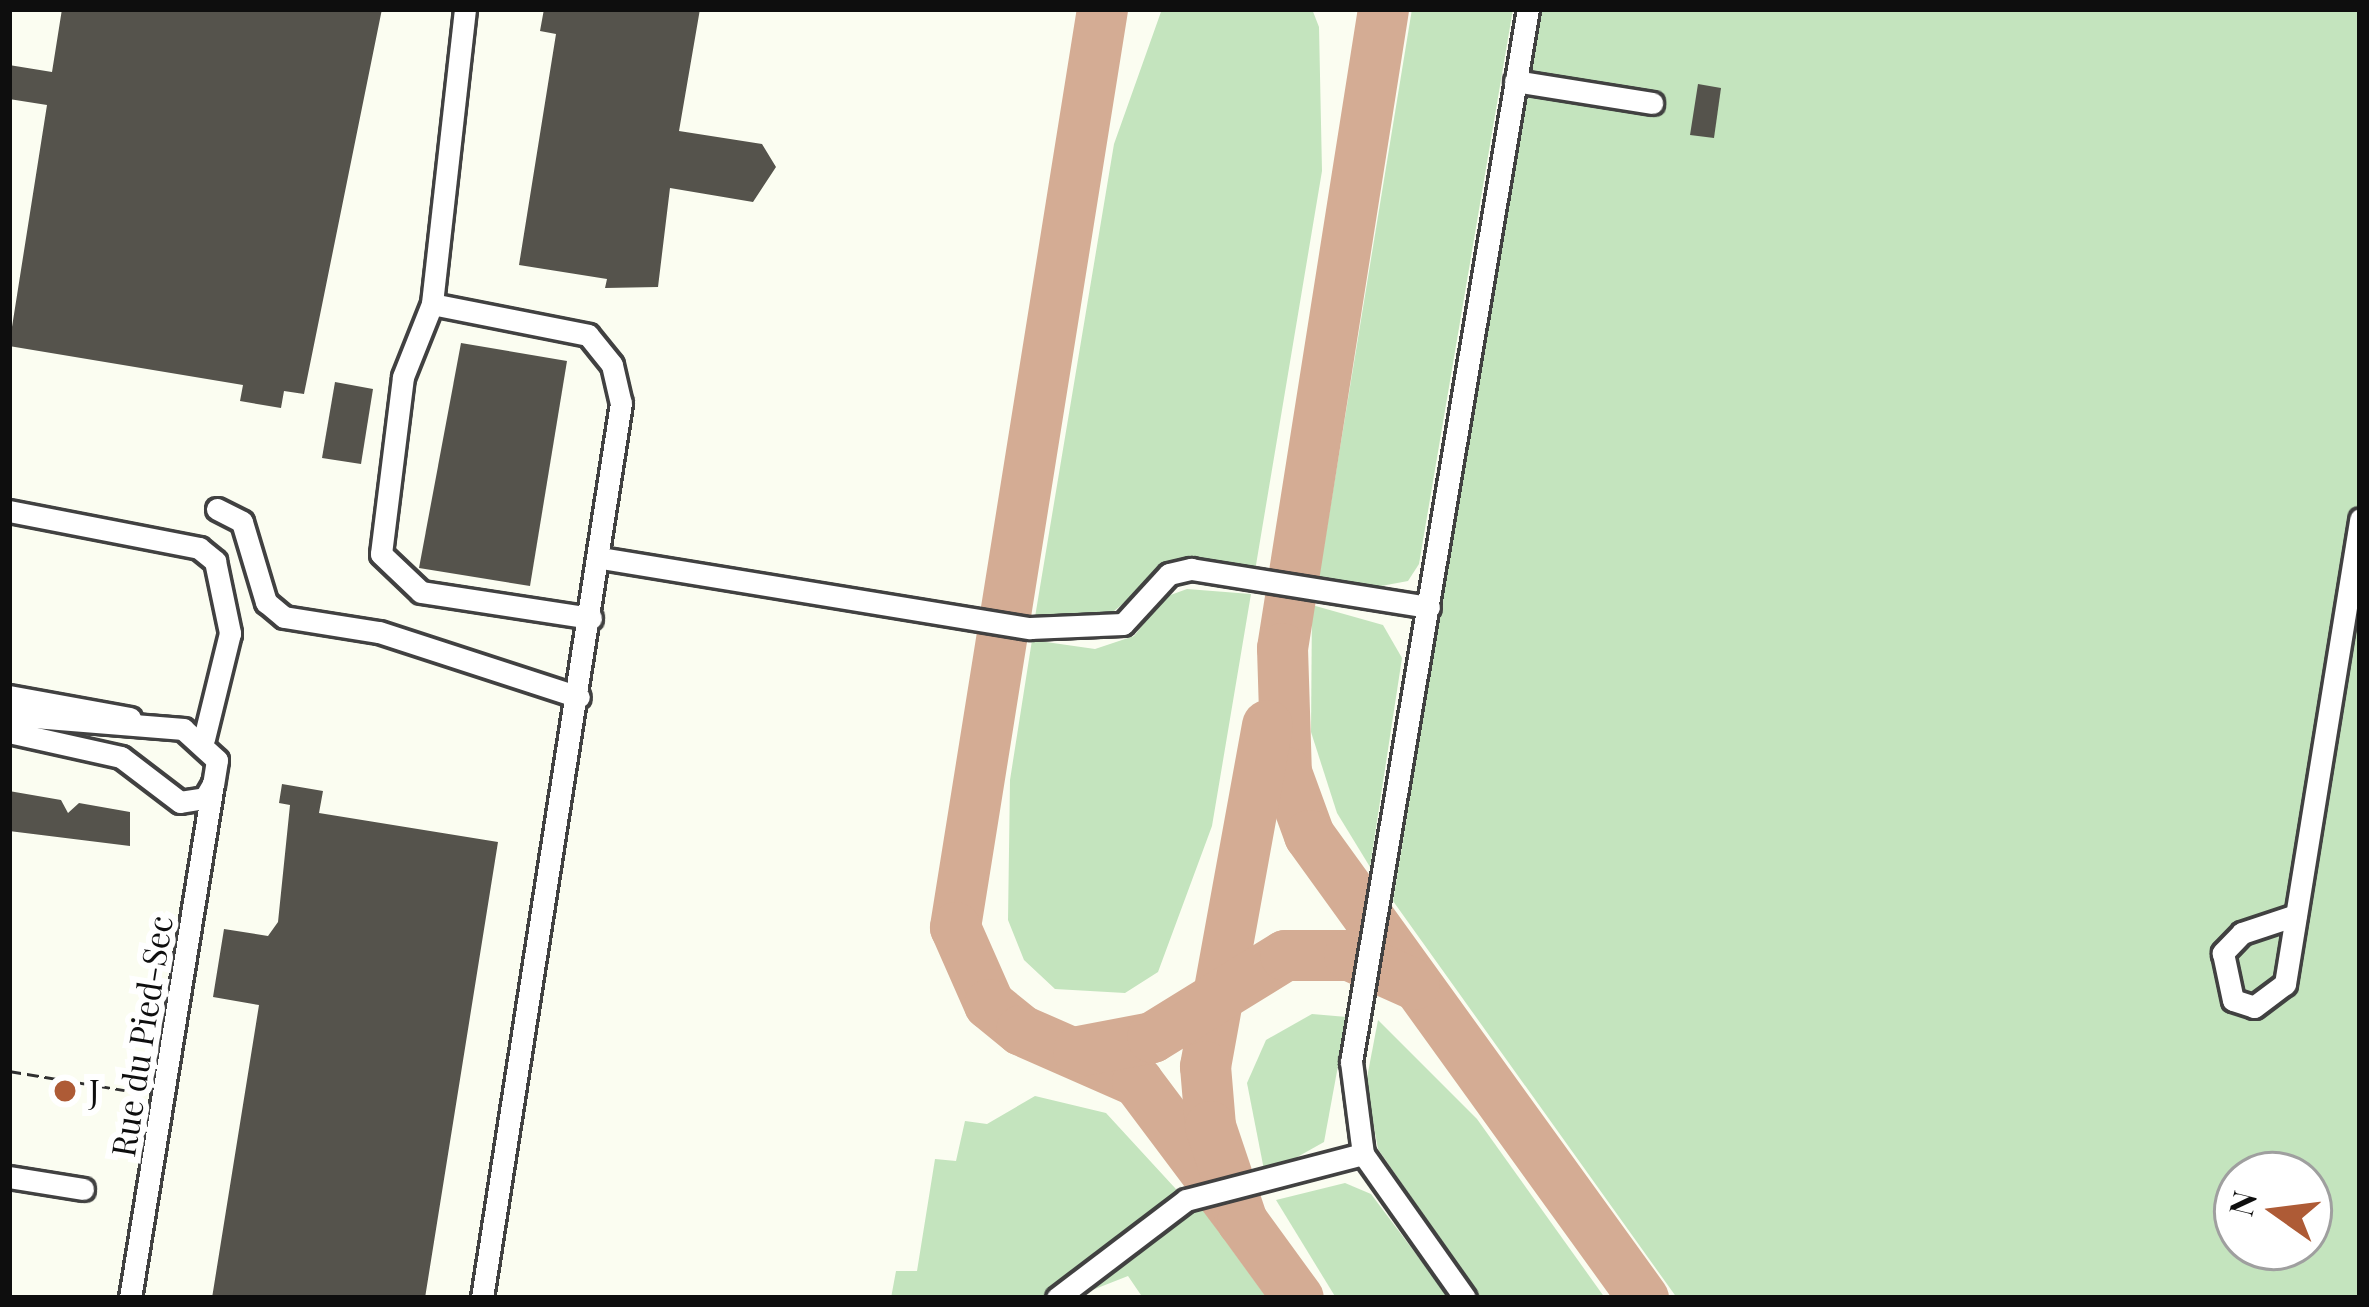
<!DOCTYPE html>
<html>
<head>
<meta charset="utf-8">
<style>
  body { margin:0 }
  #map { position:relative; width:2369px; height:1307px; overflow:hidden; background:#fbfdf1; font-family:"Playfair Display",serif }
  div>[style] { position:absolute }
  .green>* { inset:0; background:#c4e4be }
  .taxiway>* { height:51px; margin:-25.5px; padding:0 25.5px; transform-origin:25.5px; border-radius:25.5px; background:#d4ac94 }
  .building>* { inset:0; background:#55534c }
  .path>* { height:3px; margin-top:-1.5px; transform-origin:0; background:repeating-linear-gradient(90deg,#303030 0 12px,transparent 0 18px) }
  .roads { filter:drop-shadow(3px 0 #414141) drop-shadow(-3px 0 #414141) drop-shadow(0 3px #414141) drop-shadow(0 -3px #414141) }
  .minor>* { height:21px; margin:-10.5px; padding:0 10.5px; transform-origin:10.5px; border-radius:10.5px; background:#fff }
  .dots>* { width:33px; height:33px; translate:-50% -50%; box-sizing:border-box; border:6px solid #fff; border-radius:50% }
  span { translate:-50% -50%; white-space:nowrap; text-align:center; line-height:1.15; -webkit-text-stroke:12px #fff; paint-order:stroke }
  .street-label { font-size:33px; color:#0e0e0e }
  .poi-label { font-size:33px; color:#0e0e0e }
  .left { translate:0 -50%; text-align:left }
  .frame { position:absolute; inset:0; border:12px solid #0e0e0e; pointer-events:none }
  .north { position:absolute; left:2213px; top:1151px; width:120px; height:120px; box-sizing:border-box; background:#fff; border:3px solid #9f9f9f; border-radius:50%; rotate:284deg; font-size:33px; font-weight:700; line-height:48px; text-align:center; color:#0e0e0e }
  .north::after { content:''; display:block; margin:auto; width:42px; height:54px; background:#ae5b36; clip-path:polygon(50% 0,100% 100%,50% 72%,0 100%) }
</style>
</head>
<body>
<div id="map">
  <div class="green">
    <div style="clip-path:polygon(1162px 9px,1312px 9px,1319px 27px,1322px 171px,1255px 571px,1173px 563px,1103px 620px,1035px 617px,1114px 144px)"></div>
    <div style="clip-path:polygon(1412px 9px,1513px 9px,1419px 564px,1408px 581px,1365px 589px,1318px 582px)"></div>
    <div style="clip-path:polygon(evenodd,1540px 9px,2360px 9px,2360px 1298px,1677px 1298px,1393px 901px,1540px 9px,2237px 1175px,2309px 1175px,2309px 1247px,2237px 1247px,2237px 1175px)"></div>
    <div style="clip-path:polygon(1187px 589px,1251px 594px,1212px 826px,1158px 972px,1125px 993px,1055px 989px,1024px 960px,1008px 920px,1010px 780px,1032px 640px,1095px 649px,1134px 636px,1165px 597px)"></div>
    <div style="clip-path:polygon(1312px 605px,1383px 625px,1402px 658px,1370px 867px,1337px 813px,1311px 732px)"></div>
    <div style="clip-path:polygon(1312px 1014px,1347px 1017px,1324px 1142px,1265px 1175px,1247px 1083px,1266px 1040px)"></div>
    <div style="clip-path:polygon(1378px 1020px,1477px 1119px,1605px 1298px,1481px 1298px,1378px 1149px,1366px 1083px)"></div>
    <div style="clip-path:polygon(1035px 1096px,1106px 1113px,1186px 1200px,1057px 1298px,891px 1298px,896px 1271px,917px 1271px,935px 1159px,956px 1161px,965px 1121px,987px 1124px)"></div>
    <div style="clip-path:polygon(1345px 1183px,1371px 1194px,1449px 1298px,1336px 1298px,1276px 1200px)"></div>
    <div style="clip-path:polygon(1198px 1203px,1267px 1298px,1143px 1298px,1128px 1276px,1072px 1298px)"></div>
  </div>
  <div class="taxiway">
    <div style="left:1102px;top:9px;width:930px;rotate:99.1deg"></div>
    <div style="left:955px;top:927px;width:84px;rotate:66.2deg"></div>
    <div style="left:989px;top:1004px;width:41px;rotate:39.1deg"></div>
    <div style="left:1021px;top:1030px;width:127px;rotate:23.7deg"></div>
    <div style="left:1137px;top:1081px;width:175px;rotate:53.1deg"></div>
    <div style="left:1383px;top:9px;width:647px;rotate:98.98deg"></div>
    <div style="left:1282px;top:648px;width:124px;rotate:88.2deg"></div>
    <div style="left:1286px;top:772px;width:67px;rotate:69.9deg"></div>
    <div style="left:1309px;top:835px;width:571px;rotate:54.19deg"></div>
    <div style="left:1267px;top:725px;width:347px;rotate:100.3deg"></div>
    <div style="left:1205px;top:1066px;width:60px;rotate:85.2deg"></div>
    <div style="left:1210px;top:1126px;width:100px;rotate:71.4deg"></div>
    <div style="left:1242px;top:1221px;width:95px;rotate:54deg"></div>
    <div style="left:1078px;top:1051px;width:75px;rotate:-10.7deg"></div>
    <div style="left:1152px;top:1037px;width:156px;rotate:-31.7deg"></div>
    <div style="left:1285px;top:955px;width:64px"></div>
    <div style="left:1349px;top:955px;width:71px;rotate:24deg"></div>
  </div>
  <div class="building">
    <div style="clip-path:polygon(62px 9px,382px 9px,304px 394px,284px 391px,281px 408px,240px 401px,243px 385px,9px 346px,47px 105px,9px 99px,9px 65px,52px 72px)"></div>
    <div style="clip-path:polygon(544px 9px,700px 9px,679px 131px,762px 144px,776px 167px,753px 202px,670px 188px,658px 287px,605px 288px,607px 279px,519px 265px,556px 34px,540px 31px)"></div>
    <div style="clip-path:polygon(1698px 84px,1721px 88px,1714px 138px,1690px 135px)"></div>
    <div style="clip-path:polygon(461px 343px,567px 361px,530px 586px,419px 568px)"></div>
    <div style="clip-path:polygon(335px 382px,373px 389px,361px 464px,322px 458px)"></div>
    <div style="clip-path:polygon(282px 784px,323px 791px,319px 813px,498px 842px,425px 1298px,212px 1298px,259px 1005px,213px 997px,224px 929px,268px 936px,278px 922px,290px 805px,279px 803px)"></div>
    <div style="clip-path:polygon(9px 791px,61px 800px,68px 813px,79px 803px,130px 812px,130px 846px,9px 831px)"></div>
  </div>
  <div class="path">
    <div style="left:9px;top:1071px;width:117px;rotate:9.4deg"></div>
  </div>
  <div class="roads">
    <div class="minor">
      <div style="left:465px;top:9px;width:297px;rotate:96.4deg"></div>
      <div style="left:432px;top:304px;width:159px;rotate:11.2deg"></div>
      <div style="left:588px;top:335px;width:38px;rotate:51deg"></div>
      <div style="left:612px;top:365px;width:39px;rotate:77deg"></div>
      <div style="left:621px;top:403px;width:906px;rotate:98.83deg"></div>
      <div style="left:1515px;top:81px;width:139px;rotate:9.1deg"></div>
      <div style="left:432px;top:304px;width:79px;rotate:111.7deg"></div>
      <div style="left:403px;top:377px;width:178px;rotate:97.1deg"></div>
      <div style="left:381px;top:554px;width:55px;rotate:43.5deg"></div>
      <div style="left:421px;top:592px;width:172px;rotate:8.7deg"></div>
      <div style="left:217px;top:509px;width:28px;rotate:27deg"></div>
      <div style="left:242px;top:522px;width:84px;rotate:73.3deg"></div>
      <div style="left:266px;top:602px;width:23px;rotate:40deg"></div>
      <div style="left:284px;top:617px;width:96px;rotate:9deg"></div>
      <div style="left:379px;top:632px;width:210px;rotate:18deg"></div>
      <div style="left:9px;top:511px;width:194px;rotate:11deg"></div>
      <div style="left:199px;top:548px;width:21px;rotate:39deg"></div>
      <div style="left:215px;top:561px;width:74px;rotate:78.2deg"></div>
      <div style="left:230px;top:633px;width:109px;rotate:103.8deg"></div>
      <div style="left:601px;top:558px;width:435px;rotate:9.3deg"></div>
      <div style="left:1030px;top:628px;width:93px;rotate:-2.5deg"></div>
      <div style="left:1123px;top:624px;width:68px;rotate:-47.4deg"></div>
      <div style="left:1169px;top:574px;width:23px;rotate:-13deg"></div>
      <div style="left:1191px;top:569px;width:241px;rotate:9.1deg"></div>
      <div style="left:9px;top:696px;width:123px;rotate:10.3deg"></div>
      <div style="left:9px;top:715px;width:175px;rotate:4.6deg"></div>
      <div style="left:183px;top:729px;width:46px;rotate:42.4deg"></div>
      <div style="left:217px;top:760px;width:24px;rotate:99deg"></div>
      <div style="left:213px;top:784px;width:16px;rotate:120deg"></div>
      <div style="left:205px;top:798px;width:25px;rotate:171deg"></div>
      <div style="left:180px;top:802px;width:74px;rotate:-142.7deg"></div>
      <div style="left:121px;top:757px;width:115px;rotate:-167.4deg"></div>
      <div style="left:2296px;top:915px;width:57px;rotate:161.6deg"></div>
      <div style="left:2242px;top:933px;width:28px;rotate:134deg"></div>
      <div style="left:2223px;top:953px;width:48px;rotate:78deg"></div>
      <div style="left:2233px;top:1000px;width:22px;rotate:18deg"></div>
      <div style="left:2254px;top:1007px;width:39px;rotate:-37deg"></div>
      <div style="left:2285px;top:984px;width:471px;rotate:-80.8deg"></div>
      <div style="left:9px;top:1177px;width:75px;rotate:9.2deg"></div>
      <div style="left:130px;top:1298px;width:521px;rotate:-80.83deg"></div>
      <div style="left:1057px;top:1298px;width:162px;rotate:-37.2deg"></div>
      <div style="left:1186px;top:1200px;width:183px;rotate:-14.6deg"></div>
      <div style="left:1465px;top:1298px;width:176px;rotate:-125.3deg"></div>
      <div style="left:1363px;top:1154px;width:93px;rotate:-97.4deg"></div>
      <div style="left:1351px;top:1062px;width:1068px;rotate:-80.46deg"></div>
    </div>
  </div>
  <div class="dots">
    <div style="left:65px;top:1091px;background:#ae5b36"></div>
  </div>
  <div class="street-label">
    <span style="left:141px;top:1036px;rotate:-81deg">Rue du Pied-Sec</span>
  </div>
  <div class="poi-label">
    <span class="left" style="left:89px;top:1091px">J</span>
  </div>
  <div class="frame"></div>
  <div class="north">N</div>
</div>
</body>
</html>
